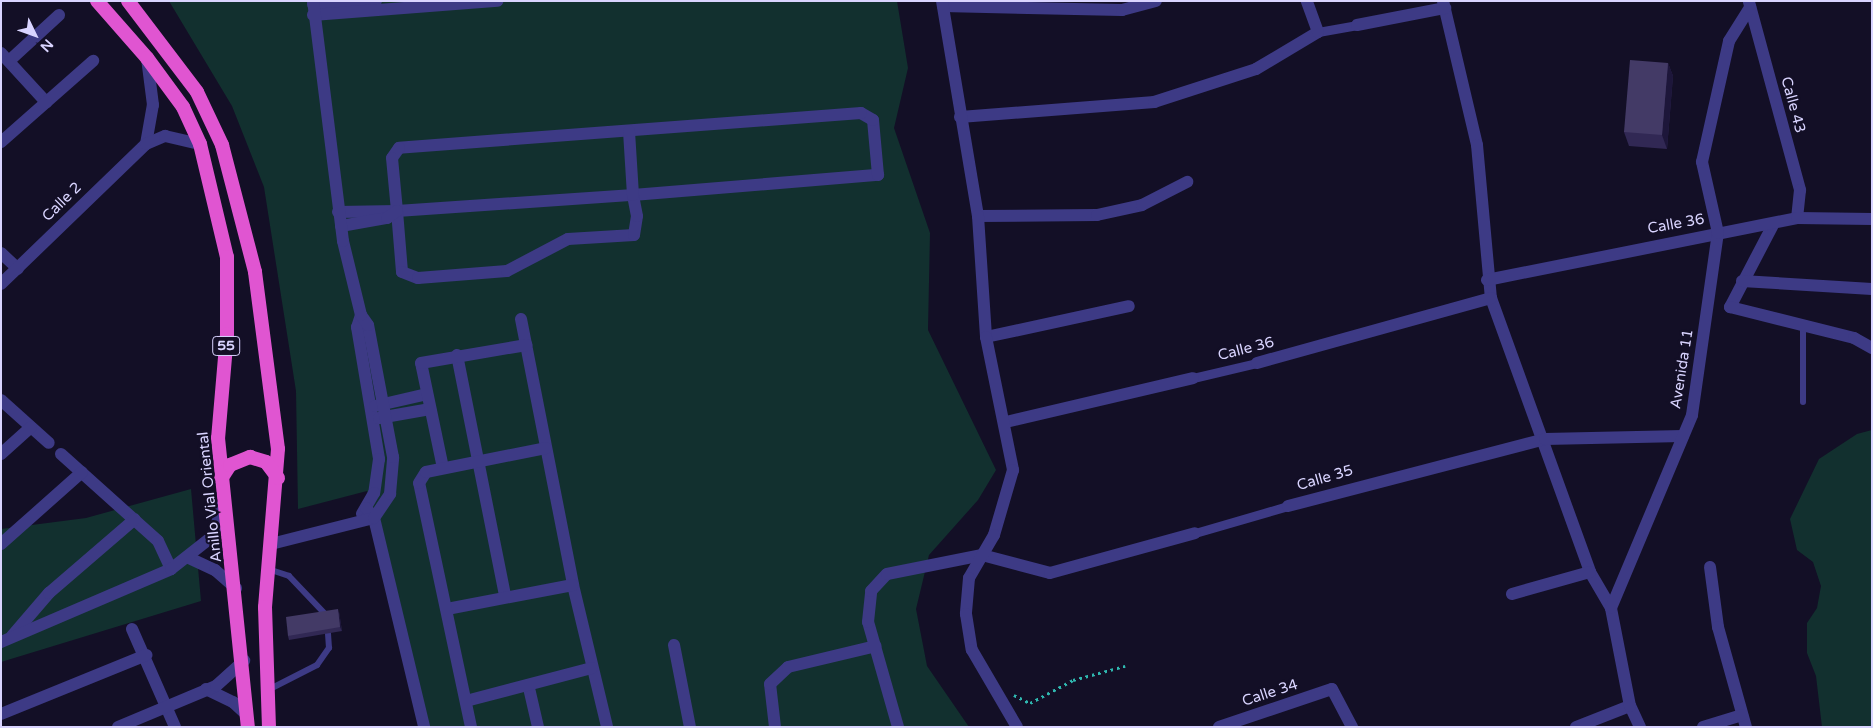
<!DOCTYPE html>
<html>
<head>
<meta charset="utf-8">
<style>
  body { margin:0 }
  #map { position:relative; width:1873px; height:728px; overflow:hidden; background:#130f26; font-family:"Varela Round",sans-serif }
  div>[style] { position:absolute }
  .green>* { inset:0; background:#12302f }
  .path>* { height:2.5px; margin-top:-1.25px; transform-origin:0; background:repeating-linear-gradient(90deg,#2fb8b0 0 2.5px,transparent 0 6.5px) }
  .service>* { height:6px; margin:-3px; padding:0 3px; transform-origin:3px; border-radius:3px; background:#3d3a85 }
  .pedestrian>* { height:9px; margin:-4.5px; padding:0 4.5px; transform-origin:4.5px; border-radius:4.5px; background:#3d3a85 }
  .minor>* { height:12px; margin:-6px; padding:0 6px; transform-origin:6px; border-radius:6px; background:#3d3a85 }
  .tertiary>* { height:12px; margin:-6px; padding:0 6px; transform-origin:6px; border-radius:6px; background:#3d3a85 }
  .trunk>* { height:14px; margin:-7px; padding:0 7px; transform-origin:7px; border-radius:7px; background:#e055d1 }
  .wall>* { inset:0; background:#312854 }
  .shaded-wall>* { inset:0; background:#1d163a }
  .building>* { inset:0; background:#433a66 }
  span { translate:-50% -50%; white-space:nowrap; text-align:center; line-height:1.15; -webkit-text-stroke:5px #130f26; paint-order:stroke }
  .shield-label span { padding:1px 4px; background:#130f26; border:1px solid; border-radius:4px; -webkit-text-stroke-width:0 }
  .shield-label { font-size:14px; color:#d9d4ff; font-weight:700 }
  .street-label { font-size:15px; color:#d9d4ff }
  .frame { position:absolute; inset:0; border:2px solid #d9d4ff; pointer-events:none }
  .north { position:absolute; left:10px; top:10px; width:50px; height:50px; -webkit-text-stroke:4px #130f26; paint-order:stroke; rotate:132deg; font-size:14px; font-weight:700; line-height:20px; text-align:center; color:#d9d4ff }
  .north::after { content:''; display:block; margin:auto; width:18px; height:22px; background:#d9d4ff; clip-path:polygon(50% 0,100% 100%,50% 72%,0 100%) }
</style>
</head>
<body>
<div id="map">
  <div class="green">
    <div style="clip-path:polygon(169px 1px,897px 1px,908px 68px,894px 128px,930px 233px,928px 330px,996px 470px,978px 500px,929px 555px,916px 609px,927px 666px,969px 727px,429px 727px,367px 491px,298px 509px,296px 391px,264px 187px,232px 106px)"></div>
    <div style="clip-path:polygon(1872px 430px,1872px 727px,1822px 727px,1816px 676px,1807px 653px,1807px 623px,1817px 608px,1821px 586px,1813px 562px,1797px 550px,1790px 519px,1819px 459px,1857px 434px)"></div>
    <div style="clip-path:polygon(191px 489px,201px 601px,1px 662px,1px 529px,86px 518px)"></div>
  </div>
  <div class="path">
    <div style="left:1014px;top:695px;width:18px;rotate:27deg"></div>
    <div style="left:1030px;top:703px;width:49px;rotate:-28.1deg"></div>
    <div style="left:1073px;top:680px;width:54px;rotate:-15.1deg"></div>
  </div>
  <div class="service">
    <div style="left:1803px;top:325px;width:77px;rotate:90deg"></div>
    <div style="left:268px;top:569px;width:22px;rotate:18deg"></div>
    <div style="left:289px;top:576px;width:54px;rotate:46.5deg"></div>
    <div style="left:268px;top:690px;width:55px;rotate:-27deg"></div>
    <div style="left:317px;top:665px;width:21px;rotate:-55deg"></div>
    <div style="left:329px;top:648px;width:15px;rotate:-94deg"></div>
  </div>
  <div class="pedestrian">
    <div style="left:1318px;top:32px;width:40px;rotate:-10deg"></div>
    <div style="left:1193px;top:378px;width:66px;rotate:-13.2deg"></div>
    <div style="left:1195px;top:533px;width:97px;rotate:-16.2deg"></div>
  </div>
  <div class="minor">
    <div style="left:1443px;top:1px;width:148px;rotate:76.7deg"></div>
    <div style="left:1477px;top:145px;width:154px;rotate:84.8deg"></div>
    <div style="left:1491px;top:298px;width:291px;rotate:70.1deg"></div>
    <div style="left:1590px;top:572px;width:42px;rotate:59.7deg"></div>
    <div style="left:1749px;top:2px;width:195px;rotate:74.8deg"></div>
    <div style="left:1800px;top:190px;width:28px;rotate:96deg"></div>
    <div style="left:313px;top:4px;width:63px;rotate:-2.7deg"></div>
    <div style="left:943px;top:6px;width:179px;rotate:1.3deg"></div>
    <div style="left:1122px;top:10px;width:35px;rotate:-15deg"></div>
    <div style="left:313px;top:15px;width:185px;rotate:-4.4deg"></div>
    <div style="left:1357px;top:25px;width:90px;rotate:-10.9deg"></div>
    <div style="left:1px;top:53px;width:67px;rotate:47.4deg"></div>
    <div style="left:9px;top:61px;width:68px;rotate:-42.6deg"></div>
    <div style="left:960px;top:117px;width:195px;rotate:-4.4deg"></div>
    <div style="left:1154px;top:102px;width:107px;rotate:-17.9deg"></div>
    <div style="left:1256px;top:69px;width:72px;rotate:-30.8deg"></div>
    <div style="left:1318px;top:32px;width:33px;rotate:-110deg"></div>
    <div style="left:1px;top:142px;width:123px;rotate:-41.4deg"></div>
    <div style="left:146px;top:144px;width:40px;rotate:-80deg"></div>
    <div style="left:153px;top:105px;width:47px;rotate:-97.3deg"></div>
    <div style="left:338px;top:212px;width:59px;rotate:-1deg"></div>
    <div style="left:397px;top:211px;width:237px;rotate:-3.9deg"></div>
    <div style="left:633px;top:195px;width:246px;rotate:-4.7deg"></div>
    <div style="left:878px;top:175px;width:55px;rotate:-95.2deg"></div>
    <div style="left:873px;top:120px;width:14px;rotate:-150deg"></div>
    <div style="left:861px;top:113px;width:463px;rotate:175.7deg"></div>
    <div style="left:399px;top:148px;width:12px;rotate:125deg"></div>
    <div style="left:392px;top:158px;width:53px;rotate:84.6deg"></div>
    <div style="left:397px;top:211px;width:61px;rotate:85.3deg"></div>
    <div style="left:402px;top:272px;width:17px;rotate:21deg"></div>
    <div style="left:418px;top:278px;width:89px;rotate:-4.5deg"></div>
    <div style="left:507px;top:271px;width:69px;rotate:-27.7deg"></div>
    <div style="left:568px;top:239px;width:66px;rotate:-3.5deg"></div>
    <div style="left:634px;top:235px;width:19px;rotate:-81deg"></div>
    <div style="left:637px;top:216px;width:21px;rotate:-101deg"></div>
    <div style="left:633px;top:195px;width:64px;rotate:-93.6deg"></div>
    <div style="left:978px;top:216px;width:119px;rotate:-0.5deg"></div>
    <div style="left:1097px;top:215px;width:46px;rotate:-12.5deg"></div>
    <div style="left:1142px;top:205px;width:51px;rotate:-27.1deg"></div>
    <div style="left:1774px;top:223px;width:95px;rotate:117.6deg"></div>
    <div style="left:1730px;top:307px;width:128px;rotate:14deg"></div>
    <div style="left:1854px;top:338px;width:21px;rotate:29deg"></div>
    <div style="left:341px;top:226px;width:47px;rotate:-9.9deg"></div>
    <div style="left:387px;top:218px;width:12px;rotate:-35deg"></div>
    <div style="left:1px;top:253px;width:23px;rotate:43deg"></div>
    <div style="left:1487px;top:280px;width:316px;rotate:-11.3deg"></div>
    <div style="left:1797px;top:218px;width:75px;rotate:0.8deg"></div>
    <div style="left:1742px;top:281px;width:130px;rotate:3.5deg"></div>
    <div style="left:1px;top:284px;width:202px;rotate:-44deg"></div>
    <div style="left:146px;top:144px;width:21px;rotate:-23deg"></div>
    <div style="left:165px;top:136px;width:36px;rotate:13deg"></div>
    <div style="left:361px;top:315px;width:13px;rotate:108deg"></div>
    <div style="left:357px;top:327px;width:134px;rotate:80.5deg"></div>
    <div style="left:379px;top:459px;width:34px;rotate:98deg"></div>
    <div style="left:374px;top:493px;width:24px;rotate:120deg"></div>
    <div style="left:521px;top:319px;width:271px;rotate:78.9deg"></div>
    <div style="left:573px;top:585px;width:146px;rotate:76.5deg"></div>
    <div style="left:986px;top:337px;width:146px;rotate:-12.2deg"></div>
    <div style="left:457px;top:355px;width:245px;rotate:78.7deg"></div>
    <div style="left:1257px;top:363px;width:243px;rotate:-15.5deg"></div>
    <div style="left:1px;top:400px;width:64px;rotate:41.9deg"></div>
    <div style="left:375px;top:406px;width:53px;rotate:-13deg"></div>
    <div style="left:379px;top:418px;width:52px;rotate:-10deg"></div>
    <div style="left:1006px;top:422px;width:192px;rotate:-13.2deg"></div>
    <div style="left:1px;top:454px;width:40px;rotate:-42deg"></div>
    <div style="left:61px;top:454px;width:130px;rotate:41.9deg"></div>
    <div style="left:158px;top:541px;width:31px;rotate:65deg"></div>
    <div style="left:443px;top:468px;width:107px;rotate:-101.8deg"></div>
    <div style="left:421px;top:363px;width:107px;rotate:-9.7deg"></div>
    <div style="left:1288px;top:506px;width:266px;rotate:-14.6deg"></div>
    <div style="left:1545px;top:439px;width:138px;rotate:-1.2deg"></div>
    <div style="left:366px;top:508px;width:13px;rotate:51deg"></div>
    <div style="left:374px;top:518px;width:215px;rotate:76.5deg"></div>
    <div style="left:1px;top:544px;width:108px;rotate:-41.6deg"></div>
    <div style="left:271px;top:544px;width:106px;rotate:-14.2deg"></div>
    <div style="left:374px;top:518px;width:29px;rotate:-56deg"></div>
    <div style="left:390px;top:494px;width:37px;rotate:-85deg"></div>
    <div style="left:393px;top:457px;width:134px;rotate:-100.7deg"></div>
    <div style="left:368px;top:325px;width:12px;rotate:-125deg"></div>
    <div style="left:361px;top:315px;width:76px;rotate:-103.7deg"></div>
    <div style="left:343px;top:241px;width:242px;rotate:-97.1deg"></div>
    <div style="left:189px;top:558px;width:29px;rotate:25deg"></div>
    <div style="left:215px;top:570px;width:28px;rotate:41deg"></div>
    <div style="left:1710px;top:567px;width:61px;rotate:82.4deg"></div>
    <div style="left:1718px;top:627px;width:104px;rotate:74.4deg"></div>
    <div style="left:1512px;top:594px;width:81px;rotate:-15.8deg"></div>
    <div style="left:447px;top:609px;width:128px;rotate:-10.8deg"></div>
    <div style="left:132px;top:629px;width:107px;rotate:66.3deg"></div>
    <div style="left:12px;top:636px;width:57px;rotate:-49.3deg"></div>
    <div style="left:49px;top:593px;width:113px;rotate:-40.7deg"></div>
    <div style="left:1px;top:642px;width:185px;rotate:-23.2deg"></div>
    <div style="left:171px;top:569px;width:53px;rotate:-38.2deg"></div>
    <div style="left:213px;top:536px;width:34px;rotate:-73deg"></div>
    <div style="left:674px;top:645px;width:84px;rotate:79deg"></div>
    <div style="left:529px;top:688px;width:40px;rotate:77deg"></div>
    <div style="left:206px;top:689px;width:30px;rotate:26deg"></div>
    <div style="left:233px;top:702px;width:19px;rotate:43deg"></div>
    <div style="left:466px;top:701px;width:130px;rotate:-14.7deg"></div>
    <div style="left:1px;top:714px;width:157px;rotate:-22.1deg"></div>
    <div style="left:118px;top:727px;width:106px;rotate:-22.7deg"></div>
    <div style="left:216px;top:686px;width:38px;rotate:-42deg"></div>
    <div style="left:471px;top:727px;width:249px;rotate:-102deg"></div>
    <div style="left:419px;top:483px;width:13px;rotate:-58deg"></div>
    <div style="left:426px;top:472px;width:122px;rotate:-11.3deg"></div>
    <div style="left:775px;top:727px;width:43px;rotate:-96.6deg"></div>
    <div style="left:770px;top:684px;width:25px;rotate:-43deg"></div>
    <div style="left:788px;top:667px;width:90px;rotate:-13.4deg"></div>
    <div style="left:898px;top:727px;width:109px;rotate:-105.9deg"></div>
    <div style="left:868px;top:622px;width:31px;rotate:-84deg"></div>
    <div style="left:871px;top:591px;width:23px;rotate:-47deg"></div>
    <div style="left:887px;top:574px;width:97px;rotate:-11.3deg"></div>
    <div style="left:982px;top:555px;width:70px;rotate:14.8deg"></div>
    <div style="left:1050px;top:573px;width:150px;rotate:-15.4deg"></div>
    <div style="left:1219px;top:727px;width:119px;rotate:-18.6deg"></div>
    <div style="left:1332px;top:689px;width:43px;rotate:62.2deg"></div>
    <div style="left:1576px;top:727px;width:58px;rotate:-21.3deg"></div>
    <div style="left:1640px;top:727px;width:23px;rotate:-115deg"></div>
    <div style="left:1630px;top:706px;width:100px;rotate:-101deg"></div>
    <div style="left:1611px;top:608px;width:209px;rotate:-67.2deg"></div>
    <div style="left:1692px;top:415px;width:184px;rotate:-81.9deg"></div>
    <div style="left:1718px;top:233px;width:73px;rotate:-102.7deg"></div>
    <div style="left:1702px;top:162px;width:124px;rotate:-77.4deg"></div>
    <div style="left:1729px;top:41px;width:40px;rotate:-58deg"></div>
    <div style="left:1703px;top:727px;width:41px;rotate:-17.1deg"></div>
  </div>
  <div class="tertiary">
    <div style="left:942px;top:1px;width:218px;rotate:80.5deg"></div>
    <div style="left:978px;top:216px;width:121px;rotate:86.2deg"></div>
    <div style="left:986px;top:337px;width:136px;rotate:78.5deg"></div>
    <div style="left:1013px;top:470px;width:68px;rotate:106.3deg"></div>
    <div style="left:994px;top:535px;width:50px;rotate:120.2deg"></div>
    <div style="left:969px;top:578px;width:36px;rotate:95deg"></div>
    <div style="left:966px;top:614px;width:36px;rotate:81deg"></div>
    <div style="left:972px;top:650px;width:89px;rotate:59.7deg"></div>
  </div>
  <div class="trunk">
    <div style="left:97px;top:1px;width:76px;rotate:48.7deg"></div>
    <div style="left:147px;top:58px;width:61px;rotate:53.7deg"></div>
    <div style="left:183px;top:107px;width:41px;rotate:65.3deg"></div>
    <div style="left:200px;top:144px;width:116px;rotate:76.6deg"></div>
    <div style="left:227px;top:257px;width:77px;rotate:90deg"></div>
    <div style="left:227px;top:334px;width:104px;rotate:94.9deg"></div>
    <div style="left:218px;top:438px;width:291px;rotate:84.1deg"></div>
    <div style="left:128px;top:1px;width:114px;rotate:52.8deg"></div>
    <div style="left:197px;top:92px;width:59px;rotate:64.7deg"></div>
    <div style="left:222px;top:145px;width:131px;rotate:75.4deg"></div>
    <div style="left:255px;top:272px;width:178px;rotate:82.6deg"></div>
    <div style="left:278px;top:449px;width:159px;rotate:94.7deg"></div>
    <div style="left:265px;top:607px;width:120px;rotate:88.1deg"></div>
    <div style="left:221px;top:479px;width:17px;rotate:-57deg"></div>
    <div style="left:230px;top:465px;width:22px;rotate:-22deg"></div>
    <div style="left:250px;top:457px;width:17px;rotate:17deg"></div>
    <div style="left:266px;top:462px;width:20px;rotate:53deg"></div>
  </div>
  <div class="wall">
    <div style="clip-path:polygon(1668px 63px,1673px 76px,1667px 149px,1629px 146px,1624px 132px)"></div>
    <div style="clip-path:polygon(339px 612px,342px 631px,289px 640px,288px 636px)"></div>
  </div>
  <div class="shaded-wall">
    <div style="clip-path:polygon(1668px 63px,1673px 76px,1667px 149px,1662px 135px)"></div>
    <div style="clip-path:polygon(338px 609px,339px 612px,342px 631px,340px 627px)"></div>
  </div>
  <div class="building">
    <div style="clip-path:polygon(1630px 60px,1668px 63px,1662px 135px,1624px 132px)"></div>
    <div style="clip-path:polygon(338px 609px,340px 627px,288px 636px,286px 617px)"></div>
  </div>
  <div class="shield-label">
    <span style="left:226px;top:346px">55</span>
  </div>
  <div class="street-label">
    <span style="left:1793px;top:105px;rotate:75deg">Calle 43</span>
    <span style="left:62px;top:202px;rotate:-45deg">Calle 2</span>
    <span style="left:1676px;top:224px;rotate:-10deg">Calle 36</span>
    <span style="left:1246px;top:349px;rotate:-14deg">Calle 36</span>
    <span style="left:1682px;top:369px;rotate:-81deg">Avenida 11</span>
    <span style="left:1325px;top:478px;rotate:-16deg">Calle 35</span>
    <span style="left:210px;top:497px;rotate:-96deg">Anillo Vial Oriental</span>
    <span style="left:1270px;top:693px;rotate:-18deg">Calle 34</span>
  </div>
  <div class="frame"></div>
  <div class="north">N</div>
</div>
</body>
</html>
